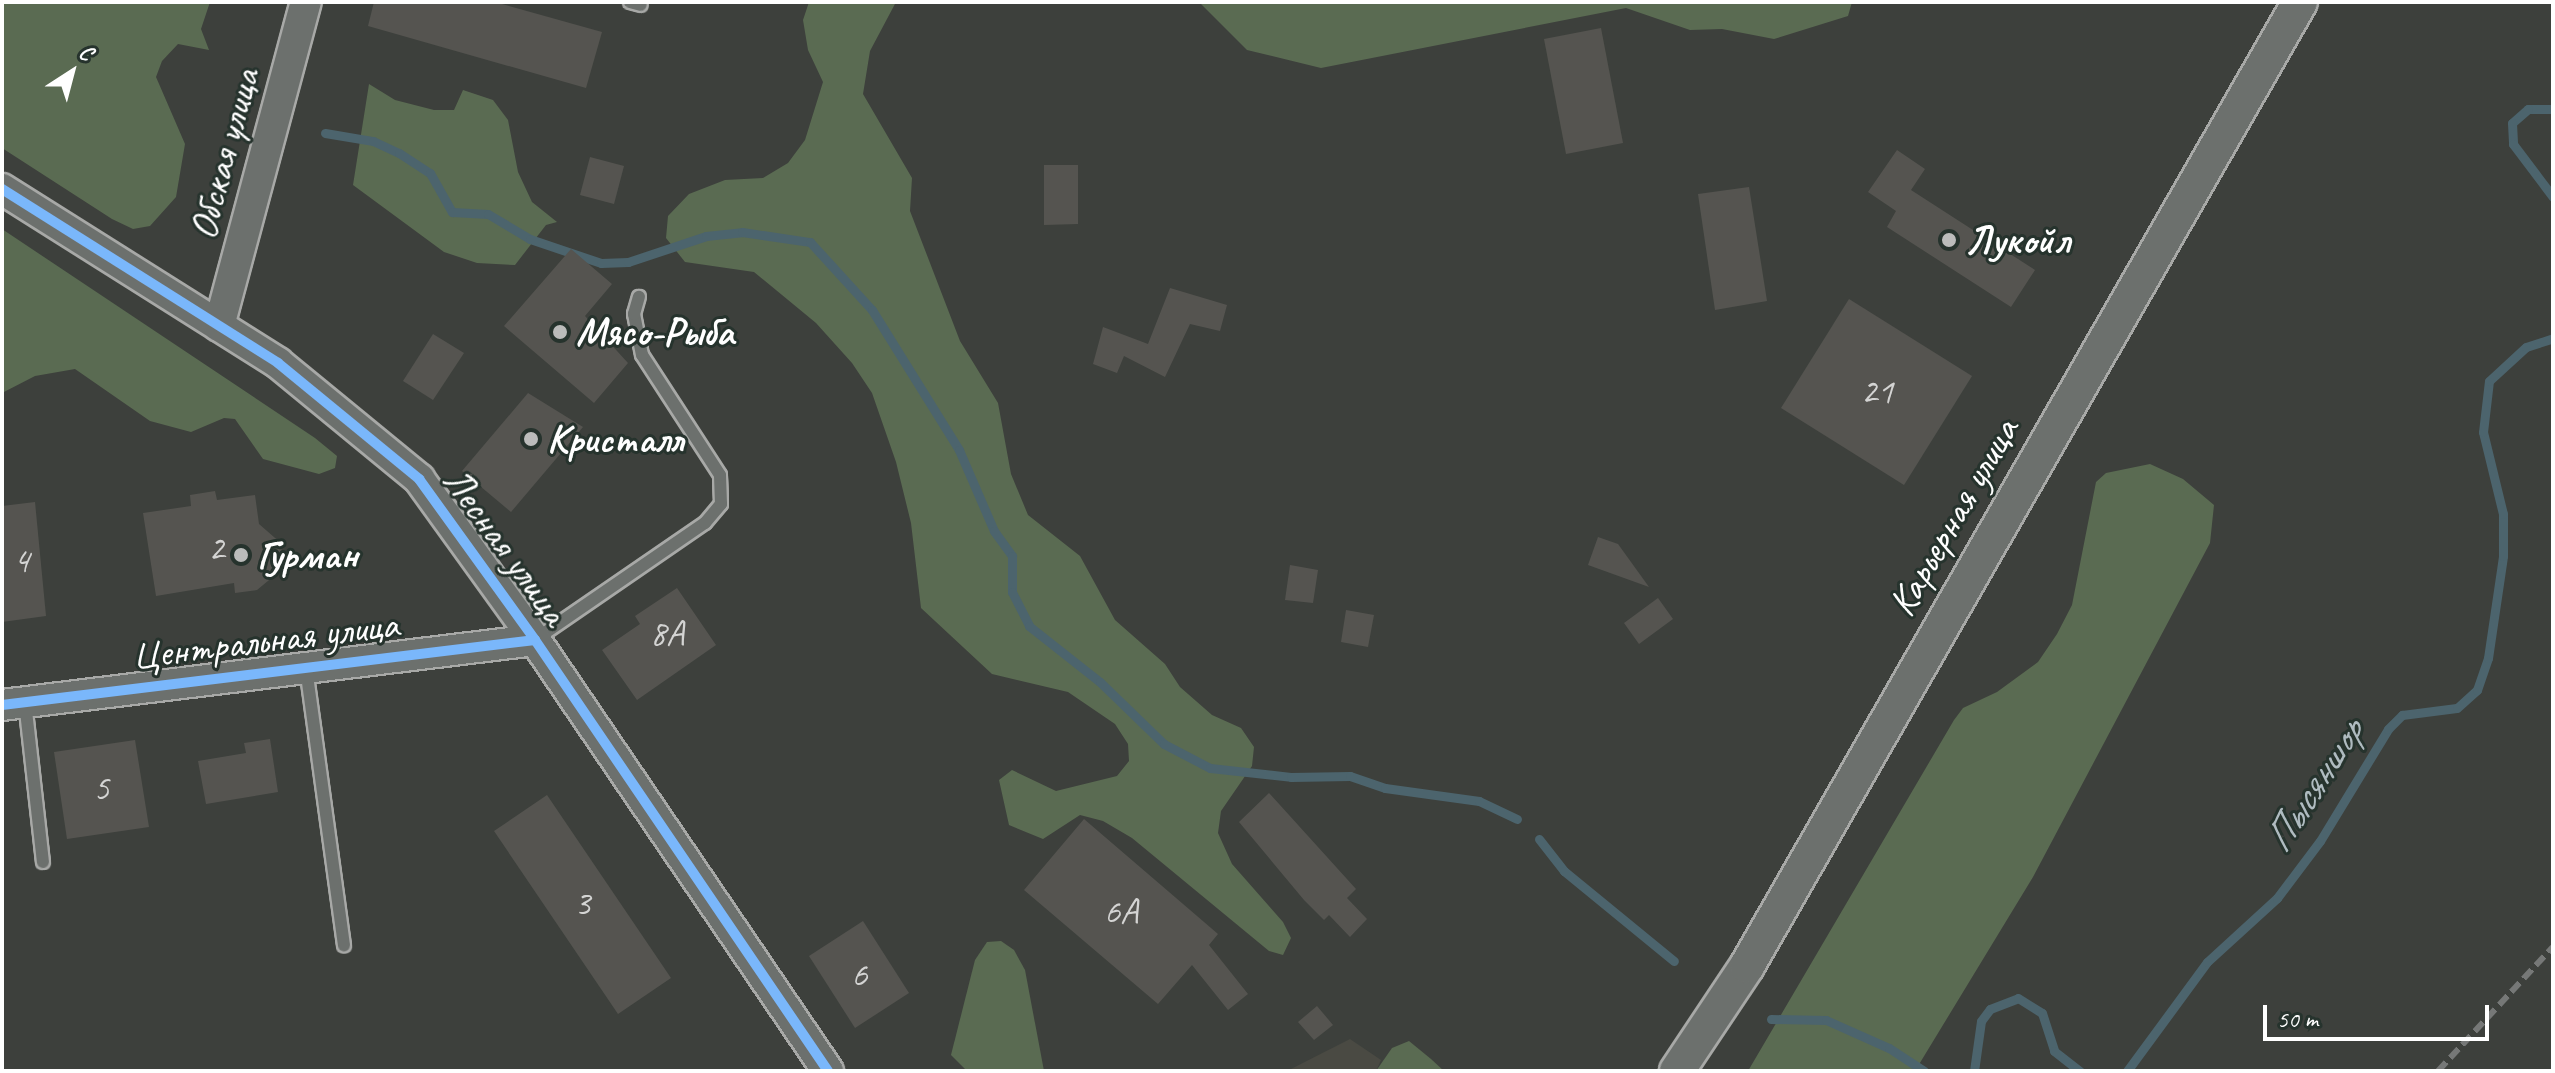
<!DOCTYPE html>
<html>
<head>
<meta charset="utf-8">
<style>
  body { margin:0 }
  #map { position:relative; width:2555px; height:1073px; overflow:hidden; background:#3d403c; font-family:Caveat,sans-serif }
  div>[style] { position:absolute }
  .built>* { inset:0; background:#4a4a43 }
  .green>* { inset:0; background:#5a6b52 }
  .stream>* { height:9px; margin:-4.5px; padding:0 4.5px; transform-origin:4.5px; border-radius:4.5px; background:#4c646d }
  .building>* { inset:0; background:#555450 }
  .roads { filter:drop-shadow(2px 0 #a8a9a7) drop-shadow(-2px 0 #a8a9a7) drop-shadow(0 2px #a8a9a7) drop-shadow(0 -2px #a8a9a7) }
  .service>* { height:12px; margin:-6px; padding:0 6px; transform-origin:6px; border-radius:6px; background:#6c706d }
  .tertiary>* { height:30px; margin:-15px; padding:0 15px; transform-origin:15px; border-radius:15px; background:#6c706d }
  .secondary>* { height:34px; margin:-17px; padding:0 17px; transform-origin:17px; border-radius:17px; background:#6c706d }
  .rail>* { height:6px; margin-top:-3px; transform-origin:0; background:repeating-linear-gradient(90deg,#767877 0 12px,transparent 0 18px) }
  .cycleway>* { height:10px; margin:-5px; padding:0 5px; transform-origin:5px; border-radius:5px; background:#7ab7fb }
  .dots>* { width:22px; height:22px; translate:-50% -50%; box-sizing:border-box; border:4px solid #26332d; border-radius:50% }
  span { translate:-50% -50%; white-space:nowrap; text-align:center; line-height:1.15; -webkit-text-stroke:6px #26332d; paint-order:stroke }
  .number-label { font-size:36px; color:#d4d4d3 }
  .number-label span { -webkit-text-stroke-width:0 }
  .street-label { font-size:40px; color:#fff }
  .poi-label { font-size:40px; color:#fff; font-weight:700 }
  .left { translate:0 -50%; text-align:left }
  .water-label { font-size:42px; color:#afbbc0; font-style:italic }
  .frame { position:absolute; inset:0; border:4px solid #fff; pointer-events:none }
  .north { position:absolute; left:32px; top:32px; width:80px; height:80px; -webkit-text-stroke:6px #26332d; paint-order:stroke; rotate:36deg; font-size:22px; font-weight:700; line-height:32px; text-align:center; color:#fff }
  .north::after { content:''; display:block; margin:auto; width:28px; height:36px; background:#fff; clip-path:polygon(50% 0,100% 100%,50% 72%,0 100%) }
  .scale { position:absolute; left:2263px; top:1005px; width:226px; height:36px; box-sizing:border-box; border:4px solid #fff; border-top:0; padding-left:10px; font-size:24px; line-height:28px; white-space:nowrap; color:#fff; -webkit-text-stroke:6px #26332d; paint-order:stroke }
</style>
</head>
<body>
<div id="map">
  <div class="built">
    <div style="clip-path:polygon(1350px 1039px,1381px 1060px,1376px 1071px,1287px 1071px)"></div>
  </div>
  <div class="green">
    <div style="clip-path:polygon(2px 2px,210px 2px,201px 29px,209px 50px,178px 44px,162px 61px,156px 77px,185px 144px,176px 197px,150px 226px,133px 229px,112px 219px,2px 148px)"></div>
    <div style="clip-path:polygon(809px 2px,896px 2px,870px 51px,863px 94px,912px 178px,910px 211px,960px 341px,998px 403px,1011px 474px,1028px 515px,1080px 556px,1115px 620px,1165px 664px,1180px 687px,1212px 715px,1241px 728px,1254px 747px,1252px 766px,1221px 811px,1218px 833px,1232px 864px,1283px 922px,1291px 938px,1283px 955px,1269px 951px,1132px 838px,1103px 821px,1080px 815px,1043px 839px,1009px 825px,999px 780px,1012px 770px,1056px 791px,1117px 776px,1129px 761px,1128px 744px,1115px 724px,1068px 692px,992px 674px,921px 608px,911px 523px,896px 462px,872px 393px,852px 363px,816px 323px,754px 272px,685px 262px,666px 238px,668px 216px,689px 194px,725px 180px,763px 178px,788px 163px,805px 140px,823px 82px,808px 50px,803px 20px)"></div>
    <div style="clip-path:polygon(1199px 2px,1852px 2px,1848px 16px,1774px 39px,1722px 29px,1690px 30px,1626px 8px,1321px 68px,1247px 50px)"></div>
    <div style="clip-path:polygon(369px 84px,395px 100px,434px 110px,454px 110px,463px 90px,493px 100px,508px 120px,518px 172px,532px 202px,557px 222px,546px 225px,515px 265px,477px 263px,444px 252px,353px 185px)"></div>
    <div style="clip-path:polygon(2px 229px,315px 438px,337px 456px,335px 468px,319px 474px,263px 459px,235px 419px,224px 418px,191px 432px,150px 421px,75px 369px,35px 376px,2px 393px)"></div>
    <div style="clip-path:polygon(2150px 464px,2183px 479px,2214px 505px,2210px 543px,2033px 877px,1915px 1071px,1748px 1071px,1954px 720px,1963px 708px,1997px 692px,2038px 662px,2057px 634px,2072px 605px,2096px 482px,2106px 473px)"></div>
    <div style="clip-path:polygon(1001px 941px,1014px 950px,1025px 970px,1044px 1071px,967px 1071px,951px 1055px,975px 960px,987px 942px)"></div>
    <div style="clip-path:polygon(1409px 1041px,1431px 1059px,1444px 1071px,1376px 1071px,1392px 1048px)"></div>
  </div>
  <div class="stream">
    <div style="left:2553px;top:109px;width:25px;rotate:180deg"></div>
    <div style="left:2528px;top:109px;width:21px;rotate:139deg"></div>
    <div style="left:2512px;top:123px;width:21px;rotate:87deg"></div>
    <div style="left:2513px;top:144px;width:66px;rotate:53deg"></div>
    <div style="left:325px;top:133px;width:49px;rotate:9.5deg"></div>
    <div style="left:373px;top:141px;width:29px;rotate:25deg"></div>
    <div style="left:399px;top:153px;width:37px;rotate:33deg"></div>
    <div style="left:430px;top:173px;width:45px;rotate:60.6deg"></div>
    <div style="left:452px;top:212px;width:36px;rotate:3deg"></div>
    <div style="left:488px;top:214px;width:49px;rotate:30.8deg"></div>
    <div style="left:530px;top:239px;width:75px;rotate:18.7deg"></div>
    <div style="left:601px;top:263px;width:27px;rotate:-2deg"></div>
    <div style="left:628px;top:262px;width:82px;rotate:-18.4deg"></div>
    <div style="left:706px;top:236px;width:36px;rotate:-6deg"></div>
    <div style="left:742px;top:232px;width:69px;rotate:8.4deg"></div>
    <div style="left:810px;top:242px;width:92px;rotate:47.6deg"></div>
    <div style="left:872px;top:310px;width:165px;rotate:58.1deg"></div>
    <div style="left:959px;top:450px;width:88px;rotate:66.6deg"></div>
    <div style="left:994px;top:531px;width:31px;rotate:54deg"></div>
    <div style="left:1012px;top:556px;width:36px;rotate:90deg"></div>
    <div style="left:1012px;top:592px;width:38px;rotate:63deg"></div>
    <div style="left:1029px;top:626px;width:90px;rotate:38.3deg"></div>
    <div style="left:1100px;top:682px;width:89px;rotate:44.1deg"></div>
    <div style="left:1164px;top:744px;width:52px;rotate:27.6deg"></div>
    <div style="left:1210px;top:768px;width:81px;rotate:6.3deg"></div>
    <div style="left:1291px;top:777px;width:59px;rotate:-1deg"></div>
    <div style="left:1350px;top:776px;width:37px;rotate:19deg"></div>
    <div style="left:1385px;top:788px;width:95px;rotate:7.9deg"></div>
    <div style="left:1479px;top:801px;width:42px;rotate:25.3deg"></div>
    <div style="left:1539px;top:839px;width:41px;rotate:52deg"></div>
    <div style="left:1564px;top:871px;width:142px;rotate:39.3deg"></div>
    <div style="left:1771px;top:1019px;width:55px;rotate:1deg"></div>
    <div style="left:1826px;top:1020px;width:69px;rotate:24deg"></div>
    <div style="left:1889px;top:1048px;width:42px;rotate:33.3deg"></div>
    <div style="left:1974px;top:1071px;width:50px;rotate:-82deg"></div>
    <div style="left:1981px;top:1021px;width:15px;rotate:-53deg"></div>
    <div style="left:1990px;top:1009px;width:30px;rotate:-21deg"></div>
    <div style="left:2018px;top:998px;width:28px;rotate:32deg"></div>
    <div style="left:2042px;top:1013px;width:40px;rotate:72deg"></div>
    <div style="left:2054px;top:1051px;width:33px;rotate:38deg"></div>
    <div style="left:2127px;top:1071px;width:135px;rotate:-53.7deg"></div>
    <div style="left:2207px;top:962px;width:95px;rotate:-42.4deg"></div>
    <div style="left:2277px;top:898px;width:71px;rotate:-53deg"></div>
    <div style="left:2320px;top:841px;width:131px;rotate:-58.7deg"></div>
    <div style="left:2388px;top:729px;width:20px;rotate:-45deg"></div>
    <div style="left:2402px;top:715px;width:55px;rotate:-7.3deg"></div>
    <div style="left:2457px;top:708px;width:27px;rotate:-42deg"></div>
    <div style="left:2477px;top:690px;width:34px;rotate:-71deg"></div>
    <div style="left:2488px;top:658px;width:103px;rotate:-81.6deg"></div>
    <div style="left:2503px;top:556px;width:42px;rotate:-90deg"></div>
    <div style="left:2503px;top:514px;width:84px;rotate:-103.7deg"></div>
    <div style="left:2483px;top:432px;width:51px;rotate:-83.3deg"></div>
    <div style="left:2489px;top:381px;width:50px;rotate:-42.6deg"></div>
    <div style="left:2526px;top:347px;width:28px;rotate:-18deg"></div>
  </div>
  <div class="building">
    <div style="clip-path:polygon(374px 2px,495px 2px,602px 32px,586px 88px,368px 26px)"></div>
    <div style="clip-path:polygon(1601px 28px,1623px 143px,1566px 154px,1544px 39px)"></div>
    <div style="clip-path:polygon(1897px 150px,1925px 169px,1911px 190px,2035px 270px,2011px 307px,1887px 227px,1896px 211px,1868px 192px)"></div>
    <div style="clip-path:polygon(590px 157px,624px 166px,614px 204px,580px 195px)"></div>
    <div style="clip-path:polygon(1044px 165px,1078px 165px,1078px 224px,1044px 225px)"></div>
    <div style="clip-path:polygon(1749px 187px,1767px 301px,1715px 310px,1698px 194px)"></div>
    <div style="clip-path:polygon(571px 249px,612px 284px,585px 316px,628px 363px,594px 403px,504px 326px)"></div>
    <div style="clip-path:polygon(1170px 288px,1227px 305px,1220px 331px,1190px 324px,1165px 377px,1124px 356px,1117px 373px,1093px 364px,1103px 327px,1148px 344px)"></div>
    <div style="clip-path:polygon(1849px 299px,1972px 376px,1904px 485px,1781px 408px)"></div>
    <div style="clip-path:polygon(433px 334px,464px 353px,433px 400px,403px 381px)"></div>
    <div style="clip-path:polygon(528px 393px,583px 427px,511px 512px,462px 471px)"></div>
    <div style="clip-path:polygon(215px 491px,217px 500px,255px 495px,259px 524px,282px 544px,280px 571px,257px 590px,235px 593px,234px 583px,156px 596px,143px 513px,191px 506px,190px 495px)"></div>
    <div style="clip-path:polygon(35px 502px,46px 616px,2px 622px,2px 506px)"></div>
    <div style="clip-path:polygon(1598px 537px,1618px 544px,1649px 587px,1588px 565px)"></div>
    <div style="clip-path:polygon(1290px 565px,1318px 570px,1313px 603px,1285px 600px)"></div>
    <div style="clip-path:polygon(677px 588px,716px 645px,637px 700px,602px 650px,640px 624px,635px 616px)"></div>
    <div style="clip-path:polygon(1658px 598px,1673px 619px,1639px 644px,1624px 623px)"></div>
    <div style="clip-path:polygon(1346px 610px,1374px 615px,1368px 647px,1341px 642px)"></div>
    <div style="clip-path:polygon(270px 739px,278px 792px,206px 804px,198px 761px,246px 753px,244px 743px)"></div>
    <div style="clip-path:polygon(135px 740px,149px 827px,67px 839px,54px 752px)"></div>
    <div style="clip-path:polygon(1269px 793px,1356px 889px,1347px 898px,1367px 919px,1350px 937px,1329px 915px,1324px 920px,1304px 900px,1239px 822px)"></div>
    <div style="clip-path:polygon(547px 795px,671px 978px,618px 1014px,494px 831px)"></div>
    <div style="clip-path:polygon(1084px 819px,1218px 934px,1209px 945px,1248px 994px,1228px 1010px,1192px 965px,1158px 1004px,1024px 890px)"></div>
    <div style="clip-path:polygon(863px 921px,909px 993px,855px 1028px,809px 956px)"></div>
    <div style="clip-path:polygon(1317px 1006px,1333px 1025px,1314px 1040px,1298px 1022px)"></div>
  </div>
  <div class="roads">
    <div class="service">
      <div style="left:630px;top:2px;width:11px;rotate:15deg"></div>
      <div style="left:536px;top:639px;width:205px;rotate:-34.5deg"></div>
      <div style="left:705px;top:523px;width:25px;rotate:-50deg"></div>
      <div style="left:721px;top:504px;width:29px;rotate:-92deg"></div>
      <div style="left:720px;top:475px;width:143px;rotate:-123deg"></div>
      <div style="left:642px;top:355px;width:42px;rotate:-101deg"></div>
      <div style="left:634px;top:314px;width:18px;rotate:-74deg"></div>
      <div style="left:306px;top:668px;width:280px;rotate:82.2deg"></div>
      <div style="left:25px;top:702px;width:161px;rotate:83.6deg"></div>
    </div>
    <div class="tertiary">
      <div style="left:2px;top:189px;width:326px;rotate:32.2deg"></div>
      <div style="left:278px;top:363px;width:183px;rotate:39.4deg"></div>
      <div style="left:419px;top:479px;width:198px;rotate:54.2deg"></div>
      <div style="left:535px;top:640px;width:521px;rotate:55.79deg"></div>
      <div style="left:219px;top:326px;width:335px;rotate:-75deg"></div>
      <div style="left:2px;top:705px;width:537px;rotate:-6.95deg"></div>
    </div>
    <div class="secondary">
      <div style="left:1677px;top:1071px;width:126px;rotate:-56.3deg"></div>
      <div style="left:1747px;top:966px;width:1111px;rotate:-60.16deg"></div>
    </div>
  </div>
  <div class="rail">
    <div style="left:2438px;top:1071px;width:169px;rotate:-47.2deg"></div>
  </div>
  <div class="cycleway">
    <div style="left:2px;top:189px;width:326px;rotate:32.2deg"></div>
    <div style="left:278px;top:363px;width:183px;rotate:39.4deg"></div>
    <div style="left:419px;top:479px;width:198px;rotate:54.2deg"></div>
    <div style="left:535px;top:640px;width:521px;rotate:55.79deg"></div>
    <div style="left:2px;top:705px;width:537px;rotate:-6.95deg"></div>
  </div>
  <div class="dots">
    <div style="left:1949px;top:240px;background:#bbbcbb"></div>
    <div style="left:560px;top:332px;background:#bbbcbb"></div>
    <div style="left:531px;top:439px;background:#bbbcbb"></div>
    <div style="left:241px;top:555px;background:#bbbcbb"></div>
  </div>
  <div class="number-label">
    <span style="left:1877px;top:392px">21</span>
    <span style="left:216px;top:549px">2</span>
    <span style="left:21px;top:561px">4</span>
    <span style="left:667px;top:634px">8А</span>
    <span style="left:101px;top:789px">5</span>
    <span style="left:582px;top:904px">3</span>
    <span style="left:1121px;top:912px">6А</span>
    <span style="left:859px;top:975px">6</span>
  </div>
  <div class="street-label">
    <span style="left:224px;top:154px;rotate:-75deg">Обская улица</span>
    <span style="left:1953px;top:517px;rotate:-60deg">Карьерная улица</span>
    <span style="left:506px;top:546px;rotate:54deg">Лесная улица</span>
    <span style="left:265px;top:640px;rotate:-7deg">Центральная улица</span>
  </div>
  <div class="poi-label">
    <span class="left" style="left:1965px;top:240px">Лукойл</span>
    <span class="left" style="left:576px;top:332px">Мясо-Рыба</span>
    <span class="left" style="left:547px;top:439px">Кристалл</span>
    <span class="left" style="left:257px;top:555px">Гурман</span>
  </div>
  <div class="water-label">
    <span style="left:2314px;top:786px;rotate:-57deg">Пысяншор</span>
  </div>
  <div class="frame"></div>
  <div class="north">С</div>
  <div class="scale">50 m</div>
</div>
</body>
</html>
